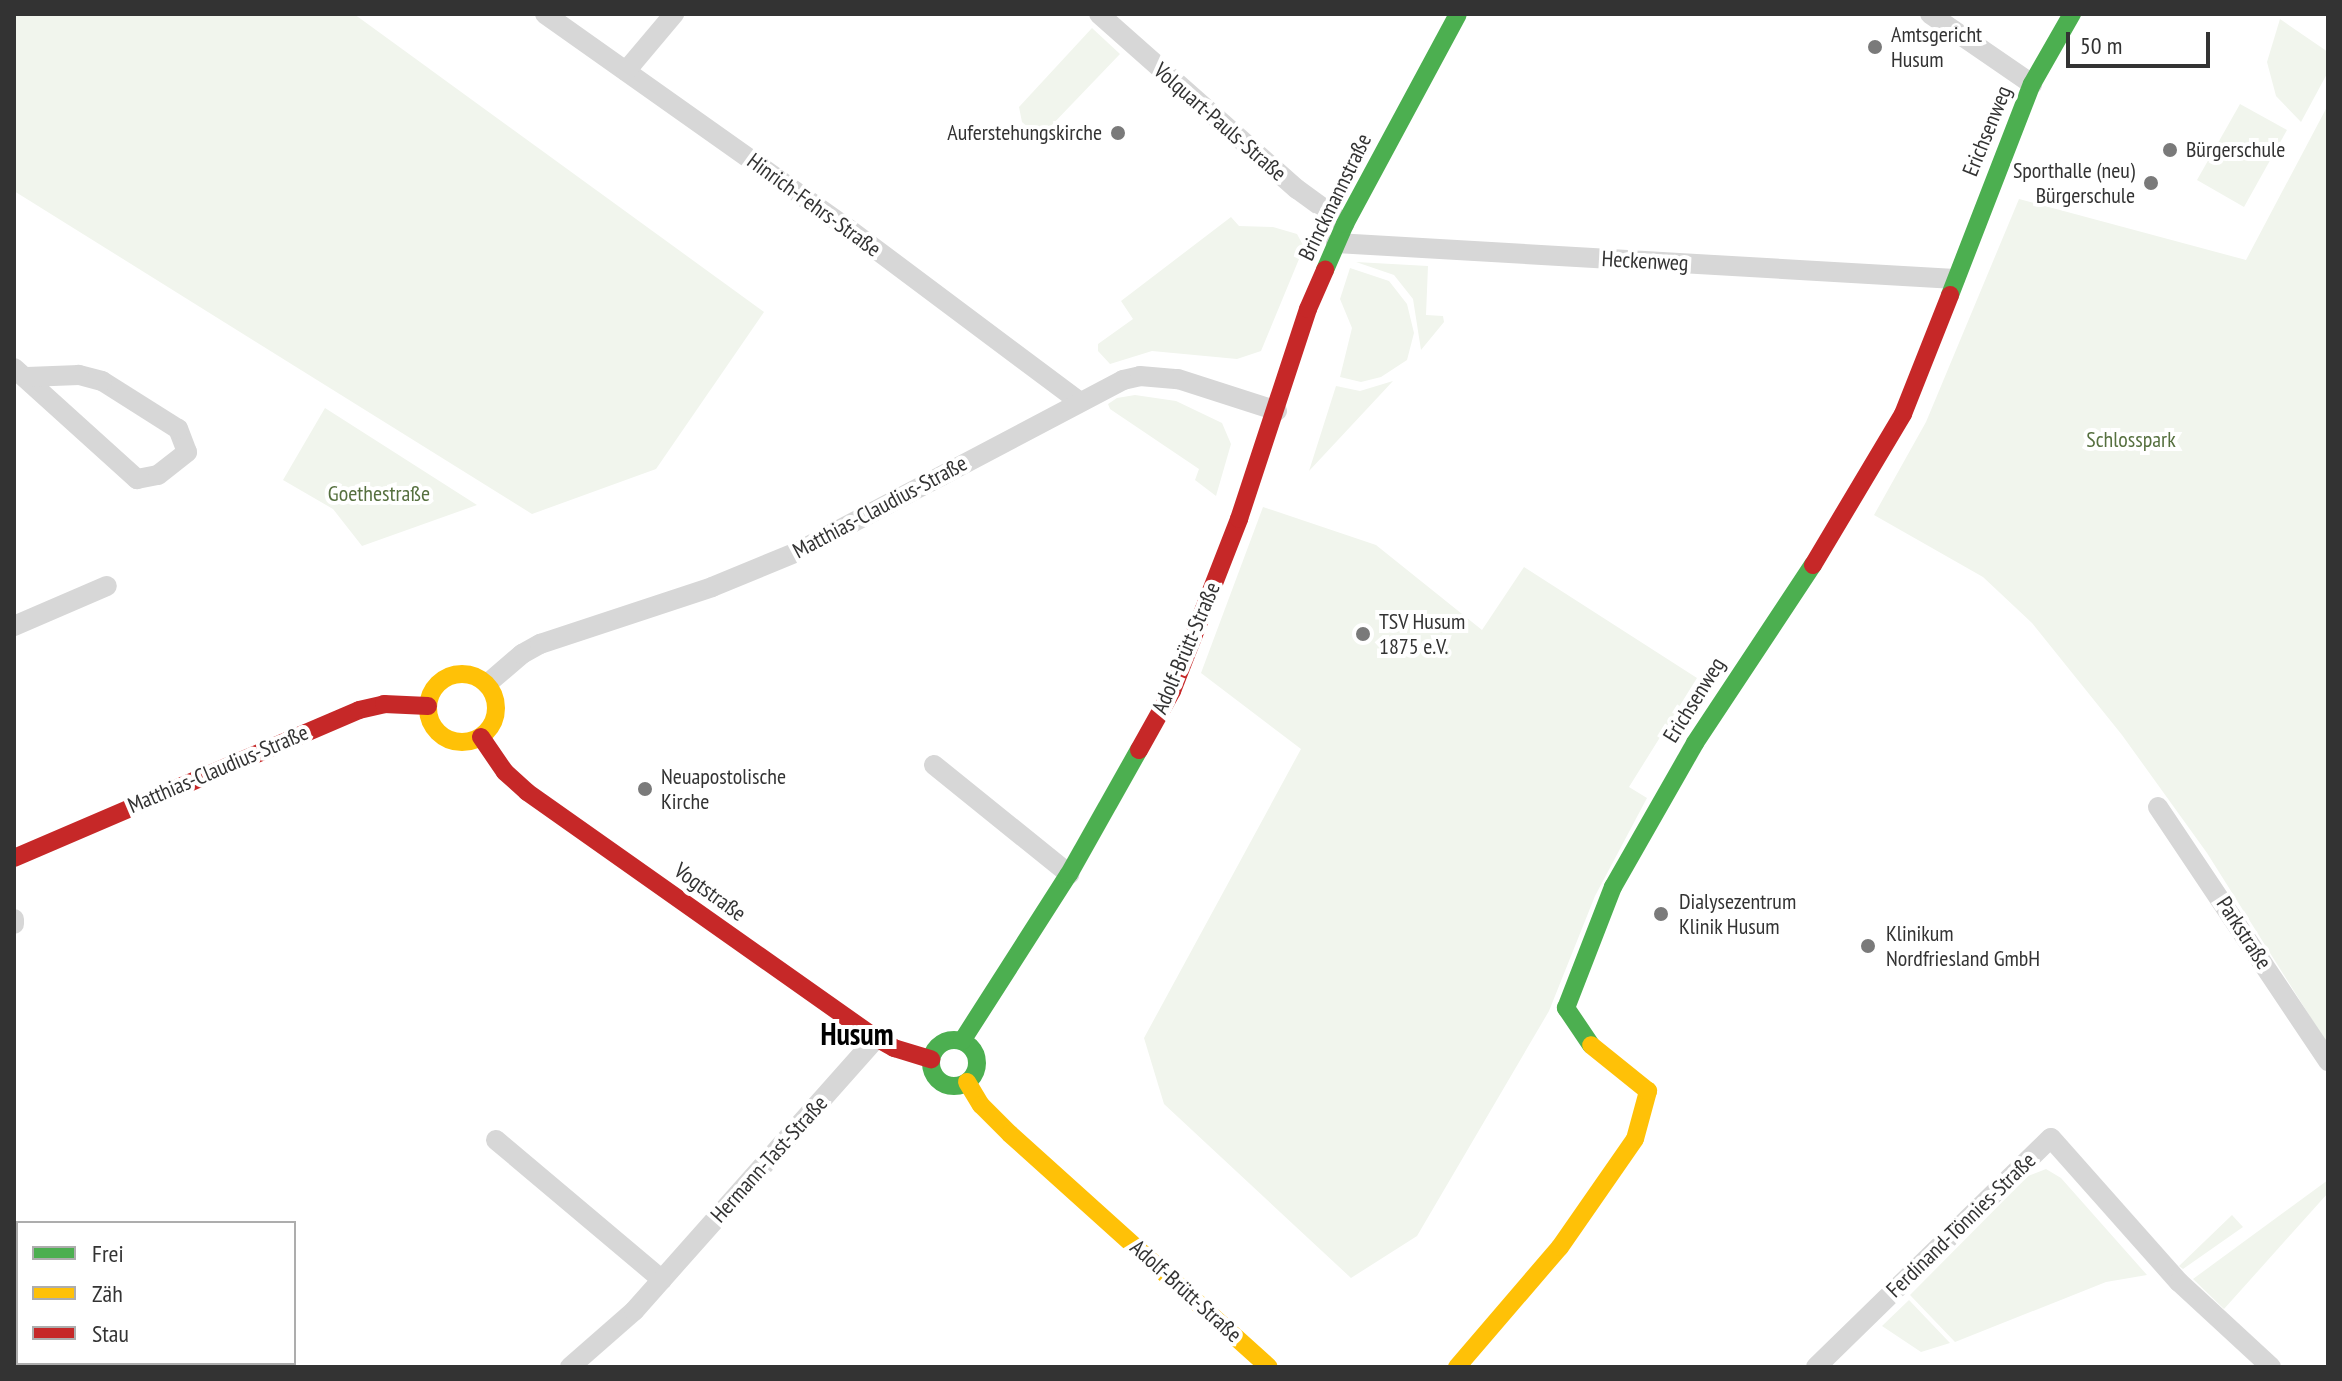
<!DOCTYPE html>
<html>
<head>
<meta charset="utf-8">
<style>
  body { margin:0 }
  #map { position:relative; width:2342px; height:1381px; overflow:hidden; background:#fff; font-family:"PT Sans Narrow",sans-serif }
  div>[style] { position:absolute }
  .green>* { inset:0; background:#f1f5ed }
  .street>* { height:20px; margin:-10px; padding:0 10px; transform-origin:10px; border-radius:10px; background:#d7d7d7 }
  .fast>* { height:18px; margin:-9px; padding:0 9px; transform-origin:9px; border-radius:9px; background:#4caf50 }
  .fast>.ring { margin:-9px; padding:0; box-sizing:content-box; background:none; border:18px solid #4caf50; border-radius:50% }
  .slow>* { height:18px; margin:-9px; padding:0 9px; transform-origin:9px; border-radius:9px; background:#ffc107 }
  .slow>.ring { margin:-9px; padding:0; box-sizing:content-box; background:none; border:18px solid #ffc107; border-radius:50% }
  .jam>* { height:18px; margin:-9px; padding:0 9px; transform-origin:9px; border-radius:9px; background:#c62828 }
  .dots>* { width:22px; height:22px; translate:-50% -50%; box-sizing:border-box; border:4px solid #fff; border-radius:50% }
  span { translate:-50% -50%; white-space:nowrap; text-align:center; line-height:1.15; -webkit-text-stroke:8px #fff; paint-order:stroke }
  .poi-label { font-size:22px; color:#333 }
  .left { translate:0 -50%; text-align:left }
  .right { translate:-100% -50%; text-align:right }
  .street-label { font-size:22px; color:#333 }
  .park-label { font-size:22px; color:#56703f }
  .district-label { font-size:30px; color:#000; font-weight:700 }
  .frame { position:absolute; inset:0; border:16px solid #333; pointer-events:none }
  .legend { position:absolute; left:16px; top:1221px; width:280px; height:144px; box-sizing:border-box; background:#fff; border:2px solid #adadad; margin:0; padding:10px 14px; list-style:none; font-size:24px; color:#333 }
  .legend li { display:flex; align-items:center; gap:16px; height:40px }
  .legend b { width:40px; border:2px solid #adadad }
  .scale { position:absolute; left:2066px; top:32px; width:144px; height:36px; box-sizing:border-box; border:4px solid #333; border-top:0; padding-left:10px; font-size:24px; line-height:28px; white-space:nowrap; color:#333; -webkit-text-stroke:6px #fff; paint-order:stroke }
</style>
</head>
<body>
<div id="map">
  <div class="green">
    <div style="clip-path:polygon(14px 14px,354px 14px,764px 312px,656px 469px,532px 514px,14px 191px)"></div>
    <div style="clip-path:polygon(2280px 19px,2328px 52px,2328px 72px,2301px 122px,2276px 96px,2267px 62px)"></div>
    <div style="clip-path:polygon(1092px 28px,1120px 54px,1049px 128px,1040px 135px,1036px 134px,1022px 122px,1019px 107px)"></div>
    <div style="clip-path:polygon(2240px 104px,2287px 130px,2244px 207px,2197px 180px)"></div>
    <div style="clip-path:polygon(2328px 105px,2328px 1045px,2207px 853px,2122px 735px,2032px 623px,1983px 577px,1874px 515px,1926px 422px,2019px 199px,2246px 260px)"></div>
    <div style="clip-path:polygon(1231px 217px,1239px 226px,1273px 227px,1297px 234px,1304px 247px,1261px 351px,1237px 359px,1152px 351px,1110px 364px,1098px 351px,1098px 344px,1133px 319px,1121px 301px)"></div>
    <div style="clip-path:polygon(1356px 262px,1428px 266px,1426px 315px,1443px 316px,1444px 322px,1421px 350px,1413px 299px,1394px 275px)"></div>
    <div style="clip-path:polygon(1350px 268px,1389px 281px,1407px 304px,1414px 333px,1407px 360px,1381px 377px,1361px 382px,1340px 377px,1352px 328px,1340px 299px)"></div>
    <div style="clip-path:polygon(1393px 381px,1309px 471px,1336px 386px,1360px 391px)"></div>
    <div style="clip-path:polygon(1135px 395px,1176px 401px,1222px 423px,1231px 444px,1216px 496px,1195px 480px,1199px 469px,1110px 409px,1108px 404px,1117px 398px)"></div>
    <div style="clip-path:polygon(325px 408px,477px 505px,362px 546px,333px 509px,283px 480px)"></div>
    <div style="clip-path:polygon(1263px 507px,1376px 545px,1482px 630px,1524px 567px,1697px 678px,1629px 787px,1647px 798px,1595px 896px,1549px 1011px,1417px 1236px,1351px 1278px,1164px 1104px,1144px 1038px,1301px 749px,1201px 673px)"></div>
    <div style="clip-path:polygon(2046px 1169px,2061px 1178px,2147px 1275px,2106px 1282px,1955px 1342px,1910px 1295px,2028px 1176px)"></div>
    <div style="clip-path:polygon(2328px 1180px,2328px 1193px,2224px 1309px,2193px 1279px)"></div>
    <div style="clip-path:polygon(2232px 1215px,2243px 1227px,2183px 1269px,2179px 1266px)"></div>
    <div style="clip-path:polygon(1909px 1300px,1950px 1343px,1921px 1352px,1882px 1326px)"></div>
  </div>
  <div class="street">
    <div style="left:545px;top:14px;width:364px;rotate:35.3deg"></div>
    <div style="left:842px;top:224px;width:296px;rotate:36.8deg"></div>
    <div style="left:1099px;top:14px;width:264px;rotate:41.5deg"></div>
    <div style="left:1297px;top:189px;width:59px;rotate:36.1deg"></div>
    <div style="left:1930px;top:14px;width:124px;rotate:34.5deg"></div>
    <div style="left:626px;top:71px;width:75px;rotate:-49.9deg"></div>
    <div style="left:1336px;top:243px;width:620px;rotate:3.33deg"></div>
    <div style="left:14px;top:368px;width:166px;rotate:42.1deg"></div>
    <div style="left:137px;top:479px;width:21px;rotate:-11deg"></div>
    <div style="left:158px;top:475px;width:37px;rotate:-38deg"></div>
    <div style="left:187px;top:452px;width:25px;rotate:-111deg"></div>
    <div style="left:178px;top:429px;width:90px;rotate:-147.7deg"></div>
    <div style="left:102px;top:381px;width:24px;rotate:-165deg"></div>
    <div style="left:79px;top:375px;width:52px;rotate:177.8deg"></div>
    <div style="left:14px;top:626px;width:101px;rotate:-23.3deg"></div>
    <div style="left:487px;top:684px;width:46px;rotate:-40.6deg"></div>
    <div style="left:522px;top:654px;width:21px;rotate:-29deg"></div>
    <div style="left:540px;top:644px;width:181px;rotate:-18.3deg"></div>
    <div style="left:712px;top:587px;width:92px;rotate:-22.4deg"></div>
    <div style="left:797px;top:552px;width:369px;rotate:-27.8deg"></div>
    <div style="left:1123px;top:380px;width:17px;rotate:-13deg"></div>
    <div style="left:1140px;top:376px;width:38px;rotate:5deg"></div>
    <div style="left:1178px;top:379px;width:104px;rotate:17.9deg"></div>
    <div style="left:934px;top:765px;width:174px;rotate:38.9deg"></div>
    <div style="left:2158px;top:807px;width:306px;rotate:56.2deg"></div>
    <div style="left:14px;top:919px;width:5px;rotate:90deg"></div>
    <div style="left:496px;top:1140px;width:217px;rotate:40.1deg"></div>
    <div style="left:570px;top:1367px;width:85px;rotate:-41.2deg"></div>
    <div style="left:634px;top:1311px;width:365px;rotate:-48.4deg"></div>
    <div style="left:1816px;top:1367px;width:328px;rotate:-44.3deg"></div>
    <div style="left:2051px;top:1138px;width:193px;rotate:48.4deg"></div>
    <div style="left:2179px;top:1282px;width:125px;rotate:42.7deg"></div>
  </div>
  <div class="fast">
    <div style="left:1325px;top:270px;width:50px;rotate:-66.5deg"></div>
    <div style="left:1345px;top:224px;width:238px;rotate:-61.7deg"></div>
    <div style="left:1950px;top:295px;width:226px;rotate:-68.8deg"></div>
    <div style="left:2032px;top:84px;width:81px;rotate:-60.3deg"></div>
    <div class="ring" style="left:931px;top:1040px;width:28px;height:28px"></div>
    <div style="left:962px;top:1041px;width:198px;rotate:-57.4deg"></div>
    <div style="left:1069px;top:874px;width:142px;rotate:-60.6deg"></div>
    <div style="left:1591px;top:1045px;width:45px;rotate:-124deg"></div>
    <div style="left:1566px;top:1008px;width:130px;rotate:-68.8deg"></div>
    <div style="left:1613px;top:887px;width:166px;rotate:-60.3deg"></div>
    <div style="left:1695px;top:743px;width:214px;rotate:-56.5deg"></div>
  </div>
  <div class="slow">
    <div class="ring" style="left:428px;top:674px;width:50px;height:50px"></div>
    <div style="left:967px;top:1082px;width:27px;rotate:59deg"></div>
    <div style="left:981px;top:1105px;width:41px;rotate:45deg"></div>
    <div style="left:1010px;top:1134px;width:348px;rotate:42deg"></div>
    <div style="left:1457px;top:1367px;width:158px;rotate:-49.4deg"></div>
    <div style="left:1560px;top:1247px;width:131px;rotate:-55.2deg"></div>
    <div style="left:1635px;top:1139px;width:50px;rotate:-74.8deg"></div>
    <div style="left:1648px;top:1091px;width:73px;rotate:-141.1deg"></div>
  </div>
  <div class="jam">
    <div style="left:1813px;top:565px;width:176px;rotate:-59.2deg"></div>
    <div style="left:1903px;top:414px;width:128px;rotate:-68.4deg"></div>
    <div style="left:481px;top:737px;width:42px;rotate:55.6deg"></div>
    <div style="left:505px;top:772px;width:30px;rotate:42deg"></div>
    <div style="left:527px;top:792px;width:427px;rotate:35.2deg"></div>
    <div style="left:876px;top:1038px;width:21px;rotate:29deg"></div>
    <div style="left:894px;top:1048px;width:39px;rotate:17deg"></div>
    <div style="left:1139px;top:750px;width:68px;rotate:-60.8deg"></div>
    <div style="left:1172px;top:691px;width:185px;rotate:-68.7deg"></div>
    <div style="left:1239px;top:519px;width:221px;rotate:-71.8deg"></div>
    <div style="left:1308px;top:309px;width:43px;rotate:-66.4deg"></div>
    <div style="left:14px;top:858px;width:375px;rotate:-23.2deg"></div>
    <div style="left:359px;top:710px;width:26px;rotate:-13deg"></div>
    <div style="left:384px;top:704px;width:44px;rotate:2.6deg"></div>
  </div>
  <div class="dots">
    <div style="left:1875px;top:47px;background:#7a7a7a"></div>
    <div style="left:1118px;top:133px;background:#7a7a7a"></div>
    <div style="left:2170px;top:150px;background:#7a7a7a"></div>
    <div style="left:2151px;top:183px;background:#7a7a7a"></div>
    <div style="left:1363px;top:634px;background:#7a7a7a"></div>
    <div style="left:645px;top:789px;background:#7a7a7a"></div>
    <div style="left:1661px;top:914px;background:#7a7a7a"></div>
    <div style="left:1868px;top:946px;background:#7a7a7a"></div>
  </div>
  <div class="poi-label">
    <span class="left" style="left:1891px;top:47px">Amtsgericht<br>Husum</span>
    <span class="right" style="left:1102px;top:133px">Auferstehungskirche</span>
    <span class="left" style="left:2186px;top:150px">Bürgerschule</span>
    <span class="right" style="left:2135px;top:183px">Sporthalle (neu)<br>Bürgerschule</span>
    <span class="left" style="left:1379px;top:634px">TSV Husum<br>1875 e.V.</span>
    <span class="left" style="left:661px;top:789px">Neuapostolische<br>Kirche</span>
    <span class="left" style="left:1679px;top:914px">Dialysezentrum<br>Klinik Husum</span>
    <span class="left" style="left:1886px;top:946px">Klinikum<br>Nordfriesland GmbH</span>
  </div>
  <div class="street-label">
    <span style="left:1220px;top:122px;rotate:41deg">Volquart-Pauls-Straße</span>
    <span style="left:1987px;top:131px;rotate:-68deg">Erichsenweg</span>
    <span style="left:1335px;top:197px;rotate:-64deg">Brinckmannstraße</span>
    <span style="left:814px;top:205px;rotate:36deg">Hinrich-Fehrs-Straße</span>
    <span style="left:1645px;top:261px;rotate:3deg">Heckenweg</span>
    <span style="left:880px;top:507px;rotate:-28deg">Matthias-Claudius-Straße</span>
    <span style="left:1186px;top:648px;rotate:-67deg">Adolf-Brütt-Straße</span>
    <span style="left:1694px;top:700px;rotate:-58deg">Erichsenweg</span>
    <span style="left:218px;top:769px;rotate:-23deg">Matthias-Claudius-Straße</span>
    <span style="left:710px;top:892px;rotate:36deg">Vogtstraße</span>
    <span style="left:2244px;top:933px;rotate:57deg">Parkstraße</span>
    <span style="left:769px;top:1159px;rotate:-48deg">Hermann-Tast-Straße</span>
    <span style="left:1961px;top:1225px;rotate:-44deg">Ferdinand-Tönnies-Straße</span>
    <span style="left:1186px;top:1291px;rotate:42deg">Adolf-Brütt-Straße</span>
  </div>
  <div class="park-label">
    <span style="left:2131px;top:440px">Schlosspark</span>
    <span style="left:379px;top:494px">Goethestraße</span>
  </div>
  <div class="district-label">
    <span style="left:857px;top:1034px">Husum</span>
  </div>
  <div class="frame"></div>
  <ul class="legend">
  <li><b style="height:10px;background:#4caf50"></b>Frei</li>
  <li><b style="height:10px;background:#ffc107"></b>Zäh</li>
  <li><b style="height:10px;background:#c62828"></b>Stau</li>
  </ul>
  <div class="scale">50 m</div>
</div>
</body>
</html>
